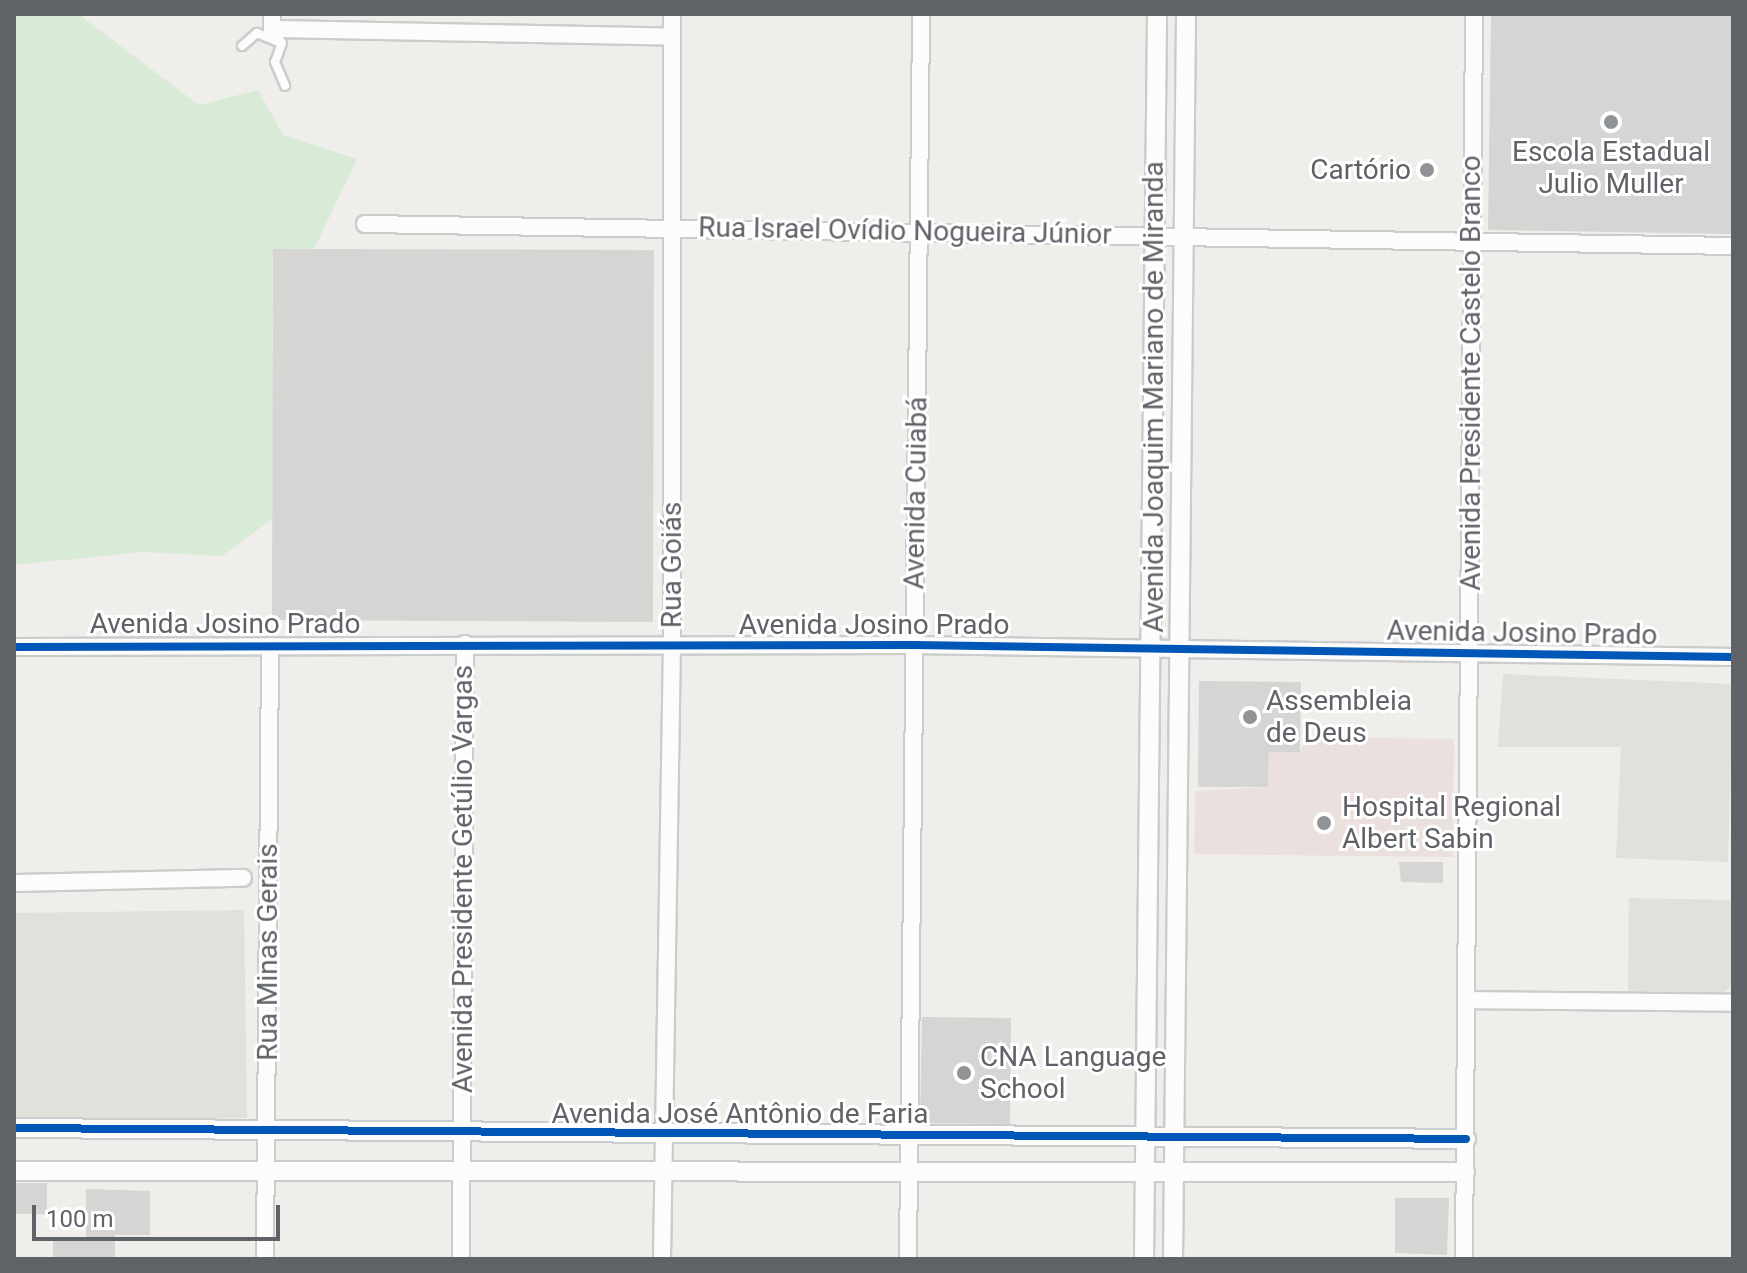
<!DOCTYPE html>
<html>
<head>
<meta charset="utf-8">
<style>
  body { margin:0 }
  #map { position:relative; width:1747px; height:1273px; overflow:hidden; background:#efeeea; font-family:Roboto,sans-serif }
  div>[style] { position:absolute }
  .education>* { inset:0; background:#e2e0da }
  .medical>* { inset:0; background:#eae0de }
  .green>* { inset:0; background:#d8ebd6 }
  .building>* { inset:0; background:#d6d5d3 }
  .roads { filter:drop-shadow(2px 0 #cbcccc) drop-shadow(-2px 0 #cbcccc) drop-shadow(0 2px #cbcccc) drop-shadow(0 -2px #cbcccc) }
  .service>* { height:8px; margin:-4px; padding:0 4px; transform-origin:4px; border-radius:4px; background:#fdfcfc }
  .minor>* { height:16px; margin:-8px; padding:0 8px; transform-origin:8px; border-radius:8px; background:#fdfcfc }
  .tertiary>* { height:18px; margin:-9px; padding:0 9px; transform-origin:9px; border-radius:9px; background:#fdfcfc }
  .cycleway>* { height:8px; margin:-4px; padding:0 4px; transform-origin:4px; border-radius:4px; background:#0057b8 }
  .dots>* { width:22px; height:22px; translate:-50% -50%; box-sizing:border-box; border:4px solid #fff; border-radius:50% }
  span { translate:-50% -50%; white-space:nowrap; text-align:center; line-height:1.15; -webkit-text-stroke:6px #fff; paint-order:stroke }
  .poi-label { font-size:28px; color:#5f6368 }
  .right { translate:-100% -50%; text-align:right }
  .left { translate:0 -50%; text-align:left }
  .street-label { font-size:28px; color:#5f6368 }
  .frame { position:absolute; inset:0; border:16px solid #5f6368; pointer-events:none }
  .scale { position:absolute; left:32px; top:1205px; width:248px; height:36px; box-sizing:border-box; border:4px solid #5f6368; border-top:0; padding-left:10px; font-size:24px; line-height:28px; white-space:nowrap; color:#5f6368; -webkit-text-stroke:6px #fff; paint-order:stroke }
</style>
</head>
<body>
<div id="map">
  <div class="education">
    <div style="clip-path:polygon(1503px 674px,1733px 684px,1728px 862px,1616px 858px,1621px 747px,1498px 747px)"></div>
    <div style="clip-path:polygon(1629px 898px,1733px 900px,1733px 984px,1723px 993px,1628px 991px)"></div>
    <div style="clip-path:polygon(244px 910px,247px 1118px,14px 1121px,14px 913px)"></div>
  </div>
  <div class="medical">
    <div style="clip-path:polygon(1307px 737px,1454px 739px,1453px 857px,1194px 854px,1195px 791px,1268px 787px,1269px 752px,1300px 752px)"></div>
  </div>
  <div class="green">
    <div style="clip-path:polygon(14px 14px,78px 14px,199px 105px,258px 90px,283px 135px,357px 159px,314px 249px,273px 249px,272px 519px,222px 556px,143px 552px,14px 565px)"></div>
  </div>
  <div class="building">
    <div style="clip-path:polygon(1491px 14px,1733px 14px,1733px 234px,1488px 230px)"></div>
    <div style="clip-path:polygon(273px 249px,654px 250px,653px 622px,272px 620px)"></div>
    <div style="clip-path:polygon(1199px 681px,1301px 682px,1300px 752px,1269px 752px,1268px 787px,1198px 787px)"></div>
    <div style="clip-path:polygon(1399px 862px,1443px 862px,1443px 883px,1401px 882px)"></div>
    <div style="clip-path:polygon(922px 1017px,1011px 1018px,1010px 1124px,920px 1123px)"></div>
    <div style="clip-path:polygon(15px 1183px,47px 1183px,47px 1214px,15px 1214px)"></div>
    <div style="clip-path:polygon(86px 1189px,150px 1191px,150px 1235px,115px 1235px,115px 1259px,53px 1259px,53px 1239px,86px 1239px)"></div>
    <div style="clip-path:polygon(1395px 1198px,1449px 1198px,1447px 1255px,1395px 1253px)"></div>
  </div>
  <div class="roads">
    <div class="service">
      <div style="left:272px;top:30px;width:16px;rotate:52deg"></div>
      <div style="left:282px;top:43px;width:20px;rotate:110deg"></div>
      <div style="left:275px;top:62px;width:26px;rotate:67deg"></div>
      <div style="left:242px;top:46px;width:20px;rotate:-41deg"></div>
      <div style="left:257px;top:33px;width:26px;rotate:23deg"></div>
    </div>
    <div class="minor">
      <div style="left:272px;top:14px;width:15px;rotate:90deg"></div>
      <div style="left:272px;top:29px;width:399px;rotate:1.1deg"></div>
      <div style="left:365px;top:224px;width:1368px;rotate:0.92deg"></div>
      <div style="left:14px;top:647px;width:900px;rotate:-0.13deg"></div>
      <div style="left:914px;top:645px;width:819px;rotate:0.84deg"></div>
      <div style="left:14px;top:883px;width:229px;rotate:-1.3deg"></div>
      <div style="left:1467px;top:1000px;width:266px;rotate:0.6deg"></div>
      <div style="left:265px;top:1259px;width:613px;rotate:-89.53deg"></div>
      <div style="left:461px;top:1259px;width:615px;rotate:-89.63deg"></div>
      <div style="left:662px;top:1259px;width:613px;rotate:-89.07deg"></div>
      <div style="left:672px;top:646px;width:632px;rotate:-90deg"></div>
      <div style="left:908px;top:1259px;width:1245px;rotate:-89.4deg"></div>
      <div style="left:1464px;top:1259px;width:1245px;rotate:-89.54deg"></div>
    </div>
    <div class="tertiary">
      <div style="left:14px;top:1128px;width:1452px;rotate:0.43deg"></div>
      <div style="left:14px;top:1171px;width:1451px;rotate:0.04deg"></div>
      <div style="left:1144px;top:1259px;width:1245px;rotate:-89.4deg"></div>
      <div style="left:1173px;top:1259px;width:1245px;rotate:-89.4deg"></div>
    </div>
  </div>
  <div class="cycleway">
    <div style="left:14px;top:647px;width:900px;rotate:-0.13deg"></div>
    <div style="left:914px;top:645px;width:819px;rotate:0.84deg"></div>
    <div style="left:14px;top:1128px;width:1452px;rotate:0.43deg"></div>
  </div>
  <div class="dots">
    <div style="left:1611px;top:122px;background:#919496"></div>
    <div style="left:1427px;top:170px;background:#919496"></div>
    <div style="left:1250px;top:717px;background:#919496"></div>
    <div style="left:1324px;top:823px;background:#919496"></div>
    <div style="left:964px;top:1073px;background:#919496"></div>
  </div>
  <div class="poi-label">
    <span style="left:1611px;top:168px">Escola Estadual<br>Julio Muller</span>
    <span class="right" style="left:1411px;top:170px">Cartório</span>
    <span class="left" style="left:1266px;top:717px">Assembleia<br>de Deus</span>
    <span class="left" style="left:1342px;top:823px">Hospital Regional<br>Albert Sabin</span>
    <span class="left" style="left:980px;top:1073px">CNA Language<br>School</span>
  </div>
  <div class="street-label">
    <span style="left:905px;top:231px;rotate:1deg">Rua Israel Ovídio Nogueira Júnior</span>
    <span style="left:1471px;top:373px;rotate:-90deg">Avenida Presidente Castelo Branco</span>
    <span style="left:1154px;top:397px;rotate:-90deg">Avenida Joaquim Mariano de Miranda</span>
    <span style="left:916px;top:493px;rotate:-89deg">Avenida Cuiabá</span>
    <span style="left:672px;top:565px;rotate:-90deg">Rua Goiás</span>
    <span style="left:225px;top:624px">Avenida Josino Prado</span>
    <span style="left:874px;top:625px">Avenida Josino Prado</span>
    <span style="left:1522px;top:633px;rotate:1deg">Avenida Josino Prado</span>
    <span style="left:463px;top:879px;rotate:-90deg">Avenida Presidente Getúlio Vargas</span>
    <span style="left:268px;top:952px;rotate:-90deg">Rua Minas Gerais</span>
    <span style="left:740px;top:1114px">Avenida José Antônio de Faria</span>
  </div>
  <div class="frame"></div>
  <div class="scale">100 m</div>
</div>
</body>
</html>
